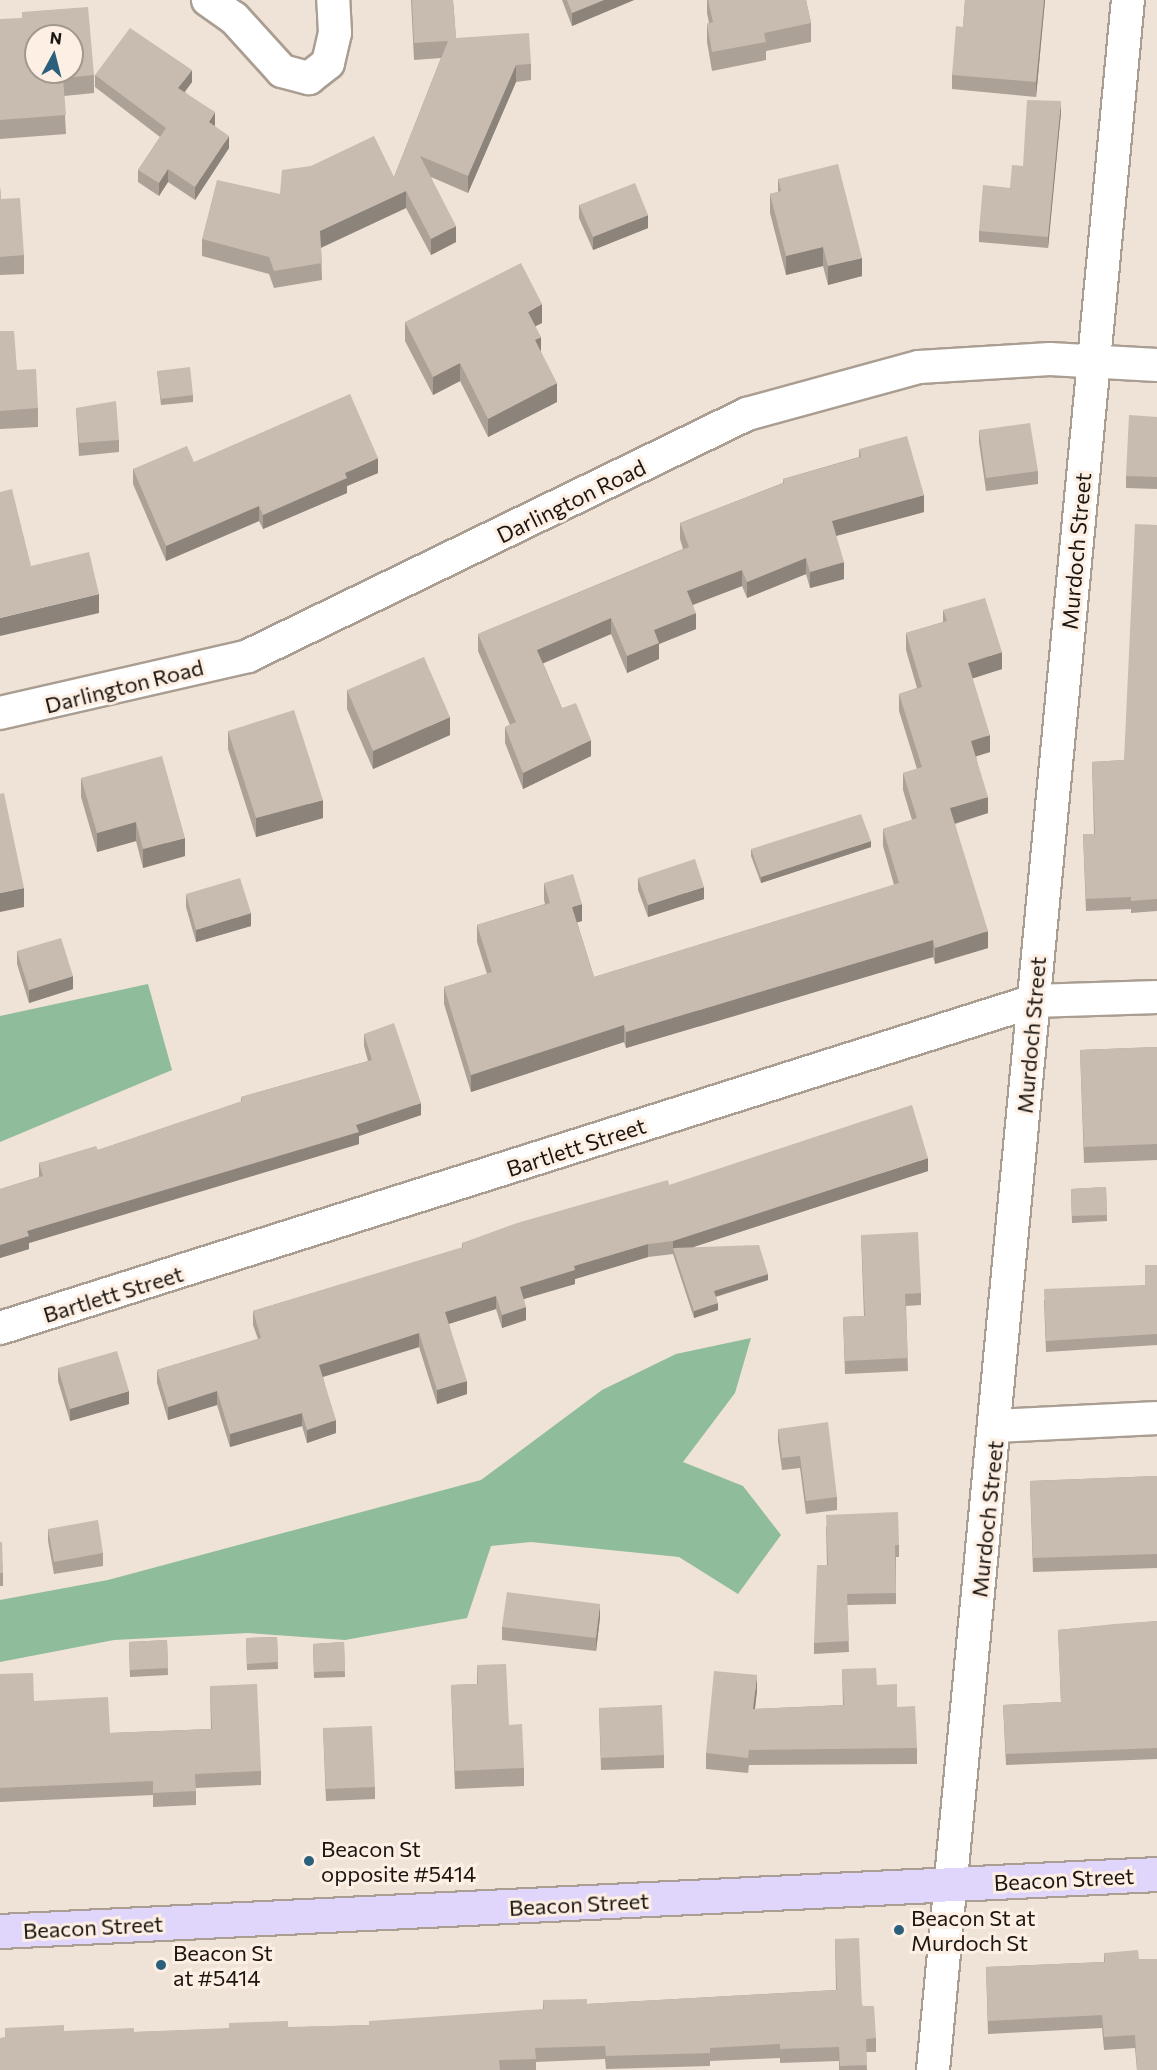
<!DOCTYPE html>
<html>
<head>
<meta charset="utf-8">
<style>
  body { margin:0 }
  #map { position:relative; width:1157px; height:2070px; overflow:hidden; background:#efe2d6; font-family:Commissioner,sans-serif }
  div>[style] { position:absolute }
  .forest>* { inset:0; background:#8fbc9a }
  .roads { filter:drop-shadow(2px 0 #aa9e92) drop-shadow(-2px 0 #aa9e92) drop-shadow(0 2px #aa9e92) drop-shadow(0 -2px #aa9e92) }
  .street>* { height:32px; margin:-16px; padding:0 16px; transform-origin:16px; border-radius:16px; background:#fff }
  .secondary>* { height:33px; margin:-16.5px; padding:0 16.5px; transform-origin:16.5px; border-radius:16.5px; background:#e0d6fc }
  .wall>* { inset:0; background:#aca196 }
  .shaded-wall>* { inset:0; background:#8c837a }
  .building>* { inset:0; background:#c8bbaf }
  .dots>* { width:16px; height:16px; translate:-50% -50%; box-sizing:border-box; border:3px solid #fdefe3; border-radius:50% }
  span { translate:-50% -50%; white-space:nowrap; text-align:center; line-height:1.15; -webkit-text-stroke:6px #fdefe3; paint-order:stroke }
  .street-label { font-size:22px; color:#1b1612 }
  .poi-label { font-size:22px; color:#1b1612 }
  .left { translate:0 -50%; text-align:left }
  .north { position:absolute; left:24px; top:24px; width:60px; height:60px; box-sizing:border-box; background:#fdefe3; border:2px solid #a3988f; border-radius:50%; rotate:7deg; font-size:16px; font-weight:700; line-height:24px; text-align:center; color:#1b1612 }
  .north::after { content:''; display:block; margin:auto; width:21px; height:27px; background:#2a607b; clip-path:polygon(50% 0,100% 100%,50% 72%,0 100%) }
</style>
</head>
<body>
<div id="map">
  <div class="forest">
    <div style="clip-path:polygon(148px 984px,172px 1070px,0 1142px,0 1016px)"></div>
    <div style="clip-path:polygon(751px 1338px,735px 1393px,683px 1462px,743px 1486px,781px 1535px,738px 1594px,679px 1557px,531px 1542px,491px 1546px,467px 1618px,345px 1640px,248px 1633px,114px 1640px,0 1662px,0 1600px,108px 1580px,481px 1480px,602px 1390px,676px 1354px)"></div>
  </div>
  <div class="roads">
    <div class="street">
      <div style="left:208px;top:0;width:32px;rotate:35deg"></div>
      <div style="left:234px;top:18px;width:72px;rotate:47.8deg"></div>
      <div style="left:282px;top:71px;width:28px;rotate:15deg"></div>
      <div style="left:309px;top:78px;width:24px;rotate:-38deg"></div>
      <div style="left:328px;top:63px;width:31px;rotate:-77deg"></div>
      <div style="left:335px;top:33px;width:33px;rotate:-93deg"></div>
      <div style="left:0;top:713px;width:254px;rotate:-12.9deg"></div>
      <div style="left:248px;top:656px;width:555px;rotate:-25.87deg"></div>
      <div style="left:747px;top:414px;width:178px;rotate:-15.3deg"></div>
      <div style="left:919px;top:367px;width:131px;rotate:-3.5deg"></div>
      <div style="left:1050px;top:359px;width:107px;rotate:3.2deg"></div>
      <div style="left:0;top:1328px;width:1084px;rotate:-17.55deg"></div>
      <div style="left:1034px;top:1001px;width:123px;rotate:-1.9deg"></div>
      <div style="left:996px;top:1426px;width:161px;rotate:-2.8deg"></div>
      <div style="left:933px;top:2070px;width:2079px;rotate:-84.62deg"></div>
    </div>
    <div class="secondary">
      <div style="left:0;top:1931px;width:1158px;rotate:-2.82deg"></div>
    </div>
  </div>
  <div class="wall">
    <div style="clip-path:polygon(411px 0,453px 0,456px 38px,531px 64px,531px 80px,516px 82px,468px 193px,431px 177px,456px 242px,431px 255px,406px 208px,321px 248px,322px 280px,274px 288px,269px 274px,202px 256px,202px 239px,280px 194px,394px 177px,441px 58px,414px 60px)"></div>
    <div style="clip-path:polygon(562px 0,634px 0,572px 26px)"></div>
    <div style="clip-path:polygon(707px 0,806px 0,811px 23px,811px 42px,766px 51px,766px 60px,712px 71px,707px 42px,707px 24px,709px 23px,707px 13px)"></div>
    <div style="clip-path:polygon(965px 0,1045px 0,1036px 97px,952px 89px,952px 75px,963px 27px)"></div>
    <div style="clip-path:polygon(0 19px,94px 75px,94px 93px,64px 96px,66px 134px,0 139px)"></div>
    <div style="clip-path:polygon(95px 75px,192px 82px,185px 92px,215px 125px,214px 126px,229px 148px,195px 200px,168px 182px,159px 196px,138px 182px,138px 170px,160px 137px,95px 87px)"></div>
    <div style="clip-path:polygon(1061px 112px,1048px 248px,979px 242px,979px 231px,1010px 188px,1023px 166px)"></div>
    <div style="clip-path:polygon(778px 179px,862px 276px,828px 285px,823px 266px,786px 275px,770px 213px,770px 194px,778px 192px)"></div>
    <div style="clip-path:polygon(0 187px,1px 199px,24px 255px,24px 274px,0 275px)"></div>
    <div style="clip-path:polygon(579px 205px,648px 228px,593px 250px,579px 218px)"></div>
    <div style="clip-path:polygon(405px 322px,542px 323px,535px 326px,541px 352px,557px 402px,488px 437px,460px 381px,433px 395px,405px 341px)"></div>
    <div style="clip-path:polygon(0 331px,17px 370px,38px 408px,38px 427px,0 429px)"></div>
    <div style="clip-path:polygon(157px 371px,193px 395px,193px 402px,161px 405px)"></div>
    <div style="clip-path:polygon(76px 408px,119px 440px,119px 452px,79px 456px)"></div>
    <div style="clip-path:polygon(1157px 417px,1157px 489px,1126px 488px,1126px 476px)"></div>
    <div style="clip-path:polygon(979px 430px,1038px 471px,1038px 484px,986px 491px,979px 442px)"></div>
    <div style="clip-path:polygon(859px 449px,924px 512px,836px 536px,844px 579px,810px 588px,806px 574px,747px 598px,742px 586px,693px 605px,696px 629px,659px 644px,659px 659px,627px 673px,611px 634px,543px 663px,562px 708px,591px 756px,523px 789px,505px 743px,505px 727px,510px 725px,478px 651px,478px 634px,683px 549px,680px 539px,680px 523px,783px 483px,783px 479px,859px 457px)"></div>
    <div style="clip-path:polygon(194px 462px,378px 473px,347px 486px,347px 493px,263px 529px,259px 521px,166px 561px,133px 484px,133px 469px)"></div>
    <div style="clip-path:polygon(1157px 525px,1157px 911px,1131px 913px,1131px 909px,1086px 911px,1083px 834px,1094px 834px,1092px 762px,1124px 760px)"></div>
    <div style="clip-path:polygon(943px 610px,1002px 669px,972px 678px,990px 752px,976px 756px,988px 813px,955px 824px,988px 948px,935px 964px,933px 957px,626px 1048px,624px 1042px,471px 1092px,444px 1004px,444px 987px,487px 974px,477px 942px,477px 925px,545px 904px,544px 900px,544px 883px,582px 921px,577px 922px,594px 977px,894px 885px,883px 846px,883px 829px,912px 820px,903px 790px,903px 773px,917px 769px,899px 711px,899px 694px,917px 688px,906px 650px,906px 633px,943px 622px)"></div>
    <div style="clip-path:polygon(347px 690px,450px 735px,373px 769px,347px 709px)"></div>
    <div style="clip-path:polygon(228px 731px,323px 818px,256px 837px,228px 749px)"></div>
    <div style="clip-path:polygon(81px 778px,185px 856px,143px 868px,136px 841px,97px 852px,81px 797px)"></div>
    <div style="clip-path:polygon(871px 847px,761px 883px,751px 856px,751px 849px)"></div>
    <div style="clip-path:polygon(638px 878px,704px 899px,648px 917px,638px 890px)"></div>
    <div style="clip-path:polygon(186px 894px,251px 926px,196px 942px,186px 907px)"></div>
    <div style="clip-path:polygon(17px 951px,73px 989px,29px 1003px,17px 964px)"></div>
    <div style="clip-path:polygon(364px 1034px,421px 1115px,359px 1136px,359px 1144px,29px 1243px,29px 1249px,0 1258px,0 1189px,39px 1177px,39px 1163px,98px 1150px,241px 1102px,241px 1097px,368px 1061px,364px 1046px)"></div>
    <div style="clip-path:polygon(1157px 1047px,1157px 1160px,1084px 1163px,1080px 1050px)"></div>
    <div style="clip-path:polygon(928px 1171px,693px 1247px,768px 1280px,716px 1297px,718px 1310px,694px 1318px,673px 1254px,648px 1257px,575px 1279px,575px 1284px,524px 1299px,526px 1320px,502px 1328px,496px 1309px,449px 1324px,467px 1394px,437px 1404px,419px 1347px,323px 1377px,336px 1433px,307px 1443px,302px 1426px,230px 1447px,217px 1405px,168px 1420px,157px 1383px,157px 1370px,258px 1339px,253px 1325px,253px 1311px,462px 1248px,462px 1243px,669px 1185px)"></div>
    <div style="clip-path:polygon(1106px 1187px,1107px 1221px,1072px 1223px,1071px 1189px)"></div>
    <div style="clip-path:polygon(861px 1235px,921px 1293px,921px 1305px,906px 1306px,908px 1371px,845px 1374px,843px 1317px,864px 1316px)"></div>
    <div style="clip-path:polygon(1145px 1265px,1157px 1265px,1157px 1345px,1046px 1352px,1044px 1300px,1145px 1285px)"></div>
    <div style="clip-path:polygon(58px 1368px,129px 1404px,70px 1421px,58px 1381px)"></div>
    <div style="clip-path:polygon(778px 1429px,837px 1497px,837px 1510px,806px 1514px,800px 1468px,782px 1470px,778px 1441px)"></div>
    <div style="clip-path:polygon(1157px 1476px,1157px 1568px,1033px 1572px,1030px 1481px)"></div>
    <div style="clip-path:polygon(826px 1526px,899px 1545px,899px 1557px,896px 1557px,896px 1604px,847px 1605px,849px 1652px,814px 1654px,814px 1643px,827px 1565px)"></div>
    <div style="clip-path:polygon(48px 1529px,103px 1553px,103px 1566px,54px 1574px,48px 1541px)"></div>
    <div style="clip-path:polygon(0 1542px,3px 1573px,3px 1586px,0 1586px)"></div>
    <div style="clip-path:polygon(600px 1617px,596px 1651px,502px 1640px,502px 1627px)"></div>
    <div style="clip-path:polygon(1157px 1621px,1157px 1759px,1006px 1765px,1003px 1705px,1061px 1702px,1058px 1630px)"></div>
    <div style="clip-path:polygon(277px 1637px,278px 1669px,247px 1670px,246px 1638px)"></div>
    <div style="clip-path:polygon(167px 1640px,168px 1675px,130px 1677px,129px 1642px)"></div>
    <div style="clip-path:polygon(344px 1642px,345px 1677px,314px 1678px,313px 1644px)"></div>
    <div style="clip-path:polygon(477px 1665px,509px 1725px,524px 1768px,524px 1786px,455px 1789px,451px 1685px,477px 1684px)"></div>
    <div style="clip-path:polygon(842px 1669px,877px 1685px,897px 1707px,917px 1748px,917px 1764px,749px 1765px,748px 1773px,706px 1769px,706px 1753px,757px 1690px,755px 1709px,843px 1705px)"></div>
    <div style="clip-path:polygon(0 1674px,34px 1701px,110px 1733px,211px 1729px,210px 1686px,261px 1771px,261px 1785px,196px 1788px,196px 1805px,153px 1807px,153px 1795px,0 1802px)"></div>
    <div style="clip-path:polygon(599px 1708px,664px 1755px,664px 1768px,601px 1770px)"></div>
    <div style="clip-path:polygon(323px 1728px,375px 1787px,375px 1799px,326px 1801px)"></div>
    <div style="clip-path:polygon(835px 1939px,876px 2038px,876px 2052px,866px 2052px,867px 2070px,839px 2070px,839px 2061px,780px 2063px,780px 2058px,710px 2061px,710px 2066px,606px 2069px,605px 2059px,536px 2062px,536px 2070px,0 2070px,64px 2031px,134px 2032px,369px 2025px,543px 2010px,543px 2000px,587px 2004px,836px 1990px)"></div>
    <div style="clip-path:polygon(1104px 1953px,1139px 1959px,1157px 2070px,1137px 2070px,1135px 2048px,1104px 2050px,1102px 2028px,988px 2034px,986px 1967px,1104px 1962px)"></div>
  </div>
  <div class="shaded-wall">
    <div style="clip-path:polygon(604px 0,634px 0,572px 26px,572px 13px)"></div>
    <div style="clip-path:polygon(1044px 0,1045px 0,1036px 97px,1036px 82px)"></div>
    <div style="clip-path:polygon(516px 65px,516px 82px,468px 193px,468px 176px)"></div>
    <div style="clip-path:polygon(192px 70px,192px 82px,178px 100px,178px 88px)"></div>
    <div style="clip-path:polygon(1061px 101px,1061px 112px,1048px 248px,1048px 237px)"></div>
    <div style="clip-path:polygon(215px 112px,215px 125px,209px 135px,209px 122px)"></div>
    <div style="clip-path:polygon(229px 136px,229px 148px,195px 200px,195px 187px)"></div>
    <div style="clip-path:polygon(168px 169px,168px 182px,159px 196px,159px 183px)"></div>
    <div style="clip-path:polygon(406px 191px,406px 208px,320px 248px,320px 231px)"></div>
    <div style="clip-path:polygon(648px 215px,648px 228px,593px 250px,593px 237px)"></div>
    <div style="clip-path:polygon(456px 226px,456px 242px,431px 255px,431px 239px)"></div>
    <div style="clip-path:polygon(823px 247px,823px 266px,786px 275px,786px 256px)"></div>
    <div style="clip-path:polygon(862px 258px,862px 276px,828px 285px,828px 266px)"></div>
    <div style="clip-path:polygon(542px 304px,542px 323px,528px 330px,528px 312px)"></div>
    <div style="clip-path:polygon(541px 337px,541px 355px,535px 340px)"></div>
    <div style="clip-path:polygon(460px 363px,460px 381px,433px 395px,433px 377px)"></div>
    <div style="clip-path:polygon(557px 383px,557px 402px,488px 437px,488px 419px)"></div>
    <div style="clip-path:polygon(378px 458px,378px 473px,347px 486px,347px 493px,263px 529px,263px 515px,345px 473px)"></div>
    <div style="clip-path:polygon(924px 495px,924px 512px,832px 537px,832px 521px)"></div>
    <div style="clip-path:polygon(259px 506px,259px 521px,166px 561px,166px 546px)"></div>
    <div style="clip-path:polygon(806px 558px,806px 574px,747px 598px,747px 582px)"></div>
    <div style="clip-path:polygon(844px 562px,844px 579px,810px 588px,810px 572px)"></div>
    <div style="clip-path:polygon(742px 570px,742px 586px,687px 607px,687px 591px)"></div>
    <div style="clip-path:polygon(99px 594px,99px 613px,0 636px,0 618px)"></div>
    <div style="clip-path:polygon(696px 613px,696px 629px,659px 644px,659px 659px,627px 673px,627px 656px,654px 630px)"></div>
    <div style="clip-path:polygon(611px 618px,611px 634px,537px 666px,537px 650px)"></div>
    <div style="clip-path:polygon(1002px 652px,1002px 669px,968px 680px,968px 663px)"></div>
    <div style="clip-path:polygon(450px 717px,450px 735px,373px 769px,373px 751px)"></div>
    <div style="clip-path:polygon(990px 735px,990px 752px,971px 758px,971px 741px)"></div>
    <div style="clip-path:polygon(591px 740px,591px 756px,523px 789px,523px 773px)"></div>
    <div style="clip-path:polygon(988px 797px,988px 813px,950px 825px,950px 808px)"></div>
    <div style="clip-path:polygon(323px 800px,323px 818px,256px 837px,256px 818px)"></div>
    <div style="clip-path:polygon(136px 822px,136px 841px,97px 852px,97px 833px)"></div>
    <div style="clip-path:polygon(185px 838px,185px 856px,143px 868px,143px 849px)"></div>
    <div style="clip-path:polygon(871px 841px,871px 847px,761px 883px,761px 877px)"></div>
    <div style="clip-path:polygon(704px 887px,704px 899px,648px 917px,648px 905px)"></div>
    <div style="clip-path:polygon(24px 888px,24px 907px,0 912px,0 893px)"></div>
    <div style="clip-path:polygon(582px 904px,582px 921px,572px 924px,572px 907px)"></div>
    <div style="clip-path:polygon(251px 913px,251px 926px,196px 942px,196px 930px)"></div>
    <div style="clip-path:polygon(988px 931px,988px 948px,935px 964px,935px 948px)"></div>
    <div style="clip-path:polygon(933px 940px,933px 957px,626px 1048px,626px 1032px)"></div>
    <div style="clip-path:polygon(73px 976px,73px 989px,29px 1003px,29px 990px)"></div>
    <div style="clip-path:polygon(624px 1025px,624px 1042px,471px 1092px,471px 1075px)"></div>
    <div style="clip-path:polygon(421px 1103px,421px 1115px,359px 1136px,359px 1144px,29px 1243px,29px 1249px,0 1258px,0 1245px,27px 1231px,356px 1125px)"></div>
    <div style="clip-path:polygon(928px 1158px,928px 1171px,675px 1253px,673px 1248px,673px 1254px,673px 1241px)"></div>
    <div style="clip-path:polygon(648px 1244px,648px 1257px,575px 1279px,575px 1284px,520px 1300px,520px 1287px,574px 1266px)"></div>
    <div style="clip-path:polygon(768px 1274px,768px 1280px,714px 1297px,714px 1291px)"></div>
    <div style="clip-path:polygon(496px 1296px,496px 1309px,445px 1325px,445px 1312px)"></div>
    <div style="clip-path:polygon(718px 1303px,718px 1310px,694px 1318px,694px 1311px)"></div>
    <div style="clip-path:polygon(526px 1307px,526px 1320px,502px 1328px,502px 1315px)"></div>
    <div style="clip-path:polygon(419px 1333px,419px 1347px,319px 1378px,319px 1365px)"></div>
    <div style="clip-path:polygon(467px 1381px,467px 1394px,437px 1404px,437px 1390px)"></div>
    <div style="clip-path:polygon(129px 1391px,129px 1404px,70px 1421px,70px 1409px)"></div>
    <div style="clip-path:polygon(217px 1391px,217px 1405px,168px 1420px,168px 1407px)"></div>
    <div style="clip-path:polygon(302px 1413px,302px 1426px,230px 1447px,230px 1434px)"></div>
    <div style="clip-path:polygon(336px 1420px,336px 1433px,307px 1443px,307px 1430px)"></div>
    <div style="clip-path:polygon(600px 1604px,600px 1617px,596px 1651px,596px 1638px)"></div>
    <div style="clip-path:polygon(757px 1675px,757px 1690px,753px 1724px,753px 1709px)"></div>
  </div>
  <div class="building">
    <div style="clip-path:polygon(412px 0,453px 0,456px 38px,529px 33px,531px 64px,516px 65px,468px 176px,420px 156px,456px 226px,431px 239px,406px 191px,320px 231px,322px 263px,274px 271px,269px 257px,202px 239px,217px 180px,280px 194px,282px 170px,311px 166px,374px 136px,394px 177px,448px 41px,414px 43px)"></div>
    <div style="clip-path:polygon(567px 0,604px 0,572px 13px)"></div>
    <div style="clip-path:polygon(708px 0,806px 0,811px 23px,764px 33px,766px 42px,712px 52px,707px 24px,713px 22px)"></div>
    <div style="clip-path:polygon(965px 0,1044px 0,1036px 82px,952px 75px,956px 26px,963px 27px)"></div>
    <div style="clip-path:polygon(evenodd,88px 7px,94px 75px,63px 78px,66px 115px,0 120px,0 19px,22px 18px,22px 12px,88px 7px,36px 36px,72px 36px,72px 72px,36px 72px,36px 36px)"></div>
    <div style="clip-path:polygon(130px 28px,192px 70px,178px 88px,215px 112px,209px 122px,229px 136px,195px 187px,168px 169px,159px 183px,138px 170px,166px 128px,95px 75px)"></div>
    <div style="clip-path:polygon(1027px 100px,1061px 101px,1048px 237px,979px 231px,983px 185px,1010px 188px,1012px 165px,1023px 166px)"></div>
    <div style="clip-path:polygon(838px 164px,862px 258px,828px 266px,823px 247px,786px 256px,770px 194px,781px 191px,778px 179px)"></div>
    <div style="clip-path:polygon(635px 183px,648px 215px,593px 237px,579px 205px)"></div>
    <div style="clip-path:polygon(0 187px,1px 199px,20px 198px,24px 255px,0 257px)"></div>
    <div style="clip-path:polygon(521px 263px,542px 304px,528px 312px,541px 337px,535px 340px,557px 383px,488px 419px,460px 363px,433px 377px,405px 322px)"></div>
    <div style="clip-path:polygon(0 331px,14px 331px,17px 370px,36px 369px,38px 408px,0 411px)"></div>
    <div style="clip-path:polygon(190px 367px,193px 395px,161px 399px,157px 371px)"></div>
    <div style="clip-path:polygon(350px 394px,378px 458px,345px 473px,347px 478px,263px 515px,259px 506px,166px 546px,133px 469px,187px 446px,194px 462px)"></div>
    <div style="clip-path:polygon(116px 401px,119px 440px,79px 443px,76px 408px)"></div>
    <div style="clip-path:polygon(1129px 415px,1157px 417px,1157px 477px,1126px 476px)"></div>
    <div style="clip-path:polygon(1030px 423px,1038px 471px,986px 478px,979px 430px)"></div>
    <div style="clip-path:polygon(907px 436px,924px 495px,832px 521px,844px 562px,810px 572px,806px 558px,747px 582px,742px 570px,687px 591px,696px 613px,654px 630px,659px 643px,627px 656px,611px 618px,537px 650px,562px 708px,576px 703px,591px 740px,523px 773px,505px 727px,516px 722px,478px 634px,689px 547px,680px 523px,784px 483px,783px 479px,861px 457px,859px 449px)"></div>
    <div style="clip-path:polygon(12px 489px,31px 566px,89px 552px,99px 594px,0 618px,0 492px)"></div>
    <div style="clip-path:polygon(1135px 524px,1157px 525px,1157px 899px,1131px 901px,1131px 897px,1086px 899px,1083px 834px,1095px 834px,1092px 762px,1124px 760px)"></div>
    <div style="clip-path:polygon(985px 598px,1002px 652px,968px 663px,990px 735px,971px 741px,988px 797px,950px 808px,988px 931px,935px 948px,933px 940px,626px 1032px,624px 1025px,471px 1075px,444px 987px,492px 972px,477px 925px,550px 903px,544px 883px,573px 874px,582px 904px,572px 907px,594px 977px,899px 883px,883px 829px,917px 818px,903px 773px,922px 767px,899px 694px,922px 687px,906px 633px,947px 621px,943px 610px)"></div>
    <div style="clip-path:polygon(424px 657px,450px 717px,373px 751px,347px 690px)"></div>
    <div style="clip-path:polygon(294px 710px,323px 800px,256px 818px,228px 731px)"></div>
    <div style="clip-path:polygon(162px 756px,185px 838px,143px 849px,136px 822px,97px 833px,81px 778px)"></div>
    <div style="clip-path:polygon(4px 793px,24px 888px,0 893px,0 794px)"></div>
    <div style="clip-path:polygon(861px 814px,871px 841px,761px 877px,751px 849px)"></div>
    <div style="clip-path:polygon(695px 859px,704px 887px,648px 905px,638px 878px)"></div>
    <div style="clip-path:polygon(240px 878px,251px 913px,196px 930px,186px 894px)"></div>
    <div style="clip-path:polygon(61px 938px,73px 976px,29px 990px,17px 951px)"></div>
    <div style="clip-path:polygon(394px 1023px,421px 1103px,356px 1125px,359px 1132px,27px 1231px,29px 1236px,0 1245px,0 1189px,43px 1176px,39px 1163px,96px 1146px,98px 1150px,242px 1101px,241px 1097px,372px 1060px,364px 1034px)"></div>
    <div style="clip-path:polygon(1157px 1047px,1157px 1144px,1084px 1147px,1080px 1050px)"></div>
    <div style="clip-path:polygon(912px 1105px,928px 1158px,673px 1241px,648px 1244px,574px 1266px,575px 1270px,520px 1287px,526px 1307px,502px 1315px,496px 1296px,445px 1312px,467px 1381px,437px 1390px,419px 1333px,319px 1365px,336px 1420px,307px 1430px,302px 1413px,230px 1434px,217px 1391px,168px 1407px,157px 1370px,261px 1338px,253px 1311px,463px 1247px,462px 1243px,517px 1223px,668px 1180px,669px 1185px)"></div>
    <div style="clip-path:polygon(1106px 1187px,1107px 1215px,1072px 1216px,1071px 1189px)"></div>
    <div style="clip-path:polygon(918px 1232px,921px 1293px,905px 1294px,908px 1358px,845px 1361px,843px 1317px,865px 1316px,861px 1235px)"></div>
    <div style="clip-path:polygon(759px 1245px,768px 1274px,714px 1291px,718px 1303px,694px 1311px,673px 1248px)"></div>
    <div style="clip-path:polygon(1145px 1265px,1157px 1265px,1157px 1334px,1046px 1341px,1044px 1289px,1145px 1285px)"></div>
    <div style="clip-path:polygon(117px 1351px,129px 1391px,70px 1409px,58px 1368px)"></div>
    <div style="clip-path:polygon(828px 1422px,837px 1497px,806px 1501px,800px 1456px,782px 1458px,778px 1429px)"></div>
    <div style="clip-path:polygon(1157px 1476px,1157px 1554px,1033px 1558px,1030px 1481px)"></div>
    <div style="clip-path:polygon(898px 1512px,899px 1545px,895px 1545px,896px 1593px,847px 1594px,849px 1641px,814px 1643px,817px 1565px,828px 1565px,826px 1515px)"></div>
    <div style="clip-path:polygon(98px 1520px,103px 1553px,54px 1562px,48px 1529px)"></div>
    <div style="clip-path:polygon(0 1542px,2px 1542px,3px 1573px,0 1573px)"></div>
    <div style="clip-path:polygon(507px 1592px,600px 1604px,596px 1638px,502px 1627px)"></div>
    <div style="clip-path:polygon(1157px 1621px,1157px 1748px,1006px 1754px,1003px 1705px,1061px 1702px,1058px 1630px,1114px 1624px)"></div>
    <div style="clip-path:polygon(277px 1637px,278px 1662px,247px 1664px,246px 1638px)"></div>
    <div style="clip-path:polygon(167px 1640px,168px 1668px,130px 1670px,129px 1642px)"></div>
    <div style="clip-path:polygon(344px 1642px,345px 1671px,314px 1672px,313px 1644px)"></div>
    <div style="clip-path:polygon(506px 1664px,509px 1725px,522px 1724px,524px 1768px,455px 1771px,451px 1685px,478px 1684px,477px 1665px)"></div>
    <div style="clip-path:polygon(876px 1668px,877px 1685px,897px 1684px,897px 1707px,915px 1706px,917px 1748px,749px 1750px,748px 1758px,706px 1753px,714px 1671px,757px 1675px,753px 1709px,844px 1705px,842px 1669px)"></div>
    <div style="clip-path:polygon(33px 1673px,34px 1701px,108px 1697px,110px 1733px,212px 1729px,210px 1686px,257px 1684px,261px 1771px,195px 1774px,196px 1791px,153px 1793px,153px 1781px,0 1788px,0 1674px)"></div>
    <div style="clip-path:polygon(662px 1705px,664px 1755px,601px 1758px,599px 1708px)"></div>
    <div style="clip-path:polygon(372px 1726px,375px 1787px,326px 1789px,323px 1728px)"></div>
    <div style="clip-path:polygon(859px 1938px,862px 2006px,874px 2006px,876px 2038px,866px 2039px,867px 2065px,840px 2066px,839px 2047px,780px 2049px,780px 2044px,710px 2048px,710px 2053px,606px 2056px,605px 2046px,535px 2048px,536px 2059px,499px 2060px,500px 2070px,0 2070px,0 2038px,5px 2037px,5px 2028px,64px 2025px,64px 2031px,134px 2028px,134px 2032px,229px 2028px,229px 2023px,288px 2021px,288px 2027px,369px 2025px,369px 2021px,544px 2009px,543px 2000px,587px 1999px,587px 2004px,837px 1990px,835px 1939px)"></div>
    <div style="clip-path:polygon(1138px 1950px,1139px 1959px,1157px 1959px,1157px 2070px,1137px 2070px,1135px 2035px,1104px 2037px,1102px 2015px,988px 2021px,986px 1967px,1105px 1962px,1104px 1953px)"></div>
  </div>
  <div class="dots">
    <div style="left:309px;top:1861px;background:#2a607b"></div>
    <div style="left:899px;top:1930px;background:#2a607b"></div>
    <div style="left:161px;top:1965px;background:#2a607b"></div>
  </div>
  <div class="street-label">
    <span style="left:571px;top:501px;rotate:-26deg">Darlington Road</span>
    <span style="left:1076px;top:551px;rotate:-85deg">Murdoch Street</span>
    <span style="left:124px;top:686px;rotate:-14deg">Darlington Road</span>
    <span style="left:1031px;top:1035px;rotate:-85deg">Murdoch Street</span>
    <span style="left:576px;top:1147px;rotate:-18deg">Bartlett Street</span>
    <span style="left:113px;top:1294px;rotate:-17deg">Bartlett Street</span>
    <span style="left:987px;top:1519px;rotate:-84deg">Murdoch Street</span>
    <span style="left:1064px;top:1879px;rotate:-3deg">Beacon Street</span>
    <span style="left:579px;top:1904px;rotate:-3deg">Beacon Street</span>
    <span style="left:93px;top:1927px;rotate:-3deg">Beacon Street</span>
  </div>
  <div class="poi-label">
    <span class="left" style="left:321px;top:1861px">Beacon St<br>opposite #5414</span>
    <span class="left" style="left:911px;top:1930px">Beacon St at<br>Murdoch St</span>
    <span class="left" style="left:173px;top:1965px">Beacon St<br>at #5414</span>
  </div>
  <div class="north">N</div>
</div>
</body>
</html>
